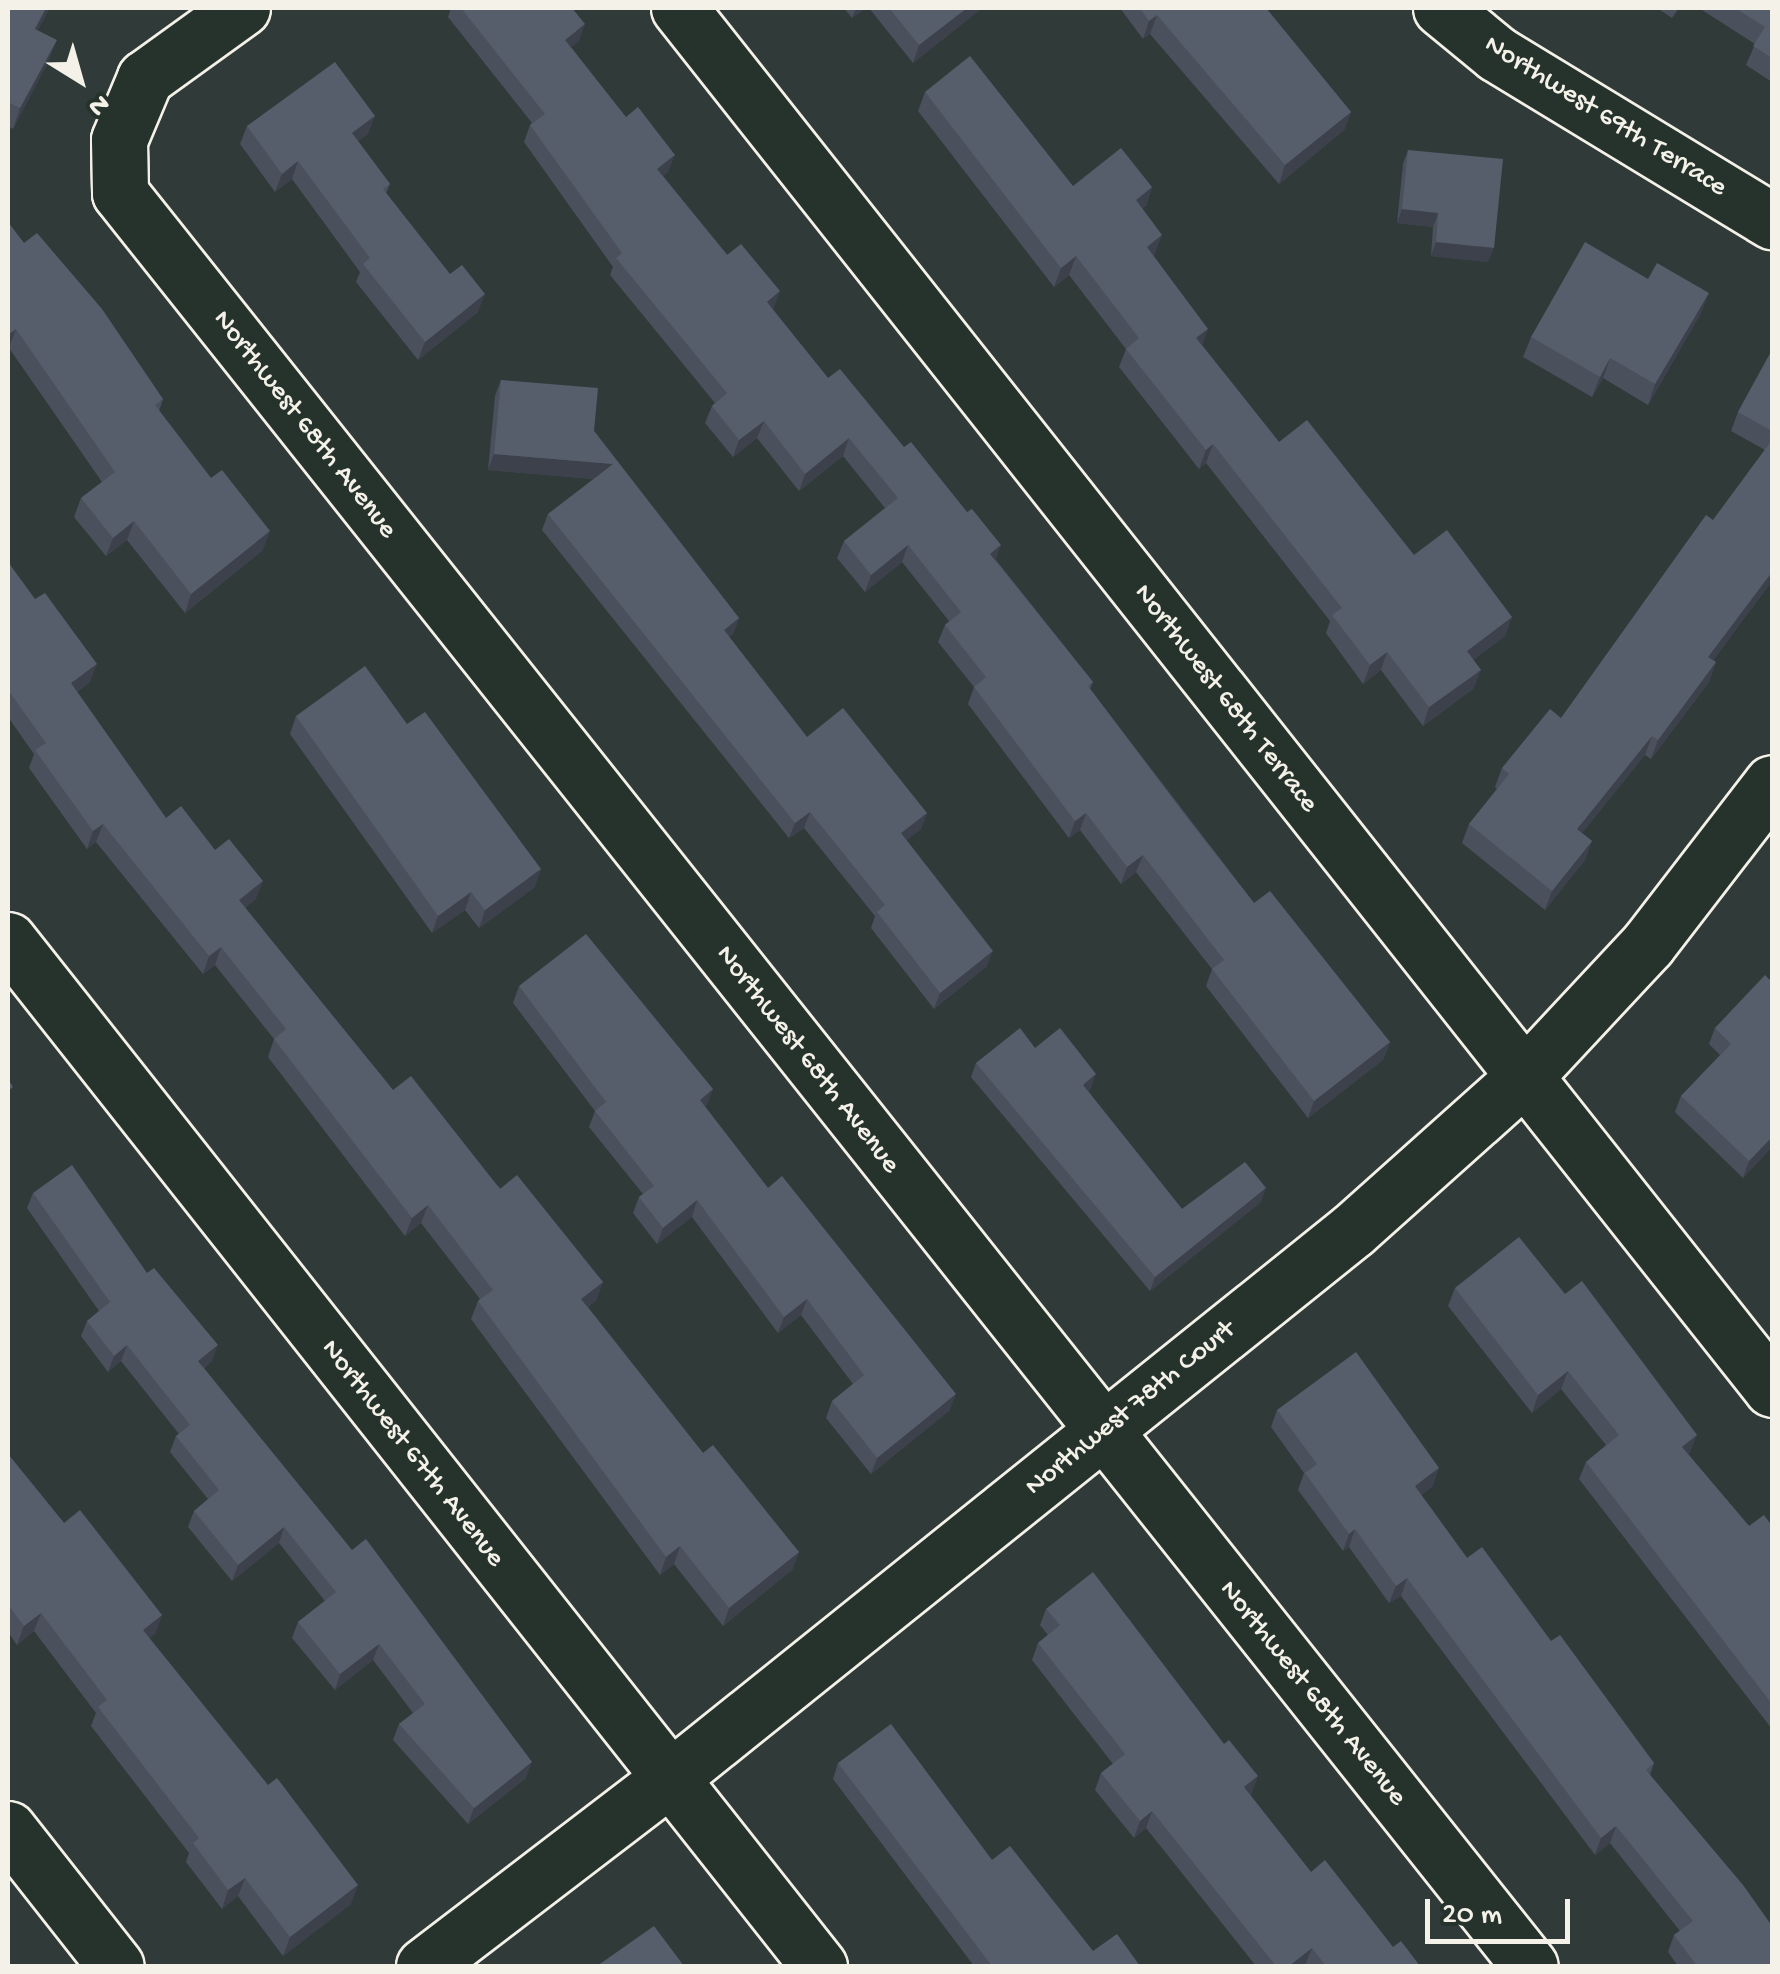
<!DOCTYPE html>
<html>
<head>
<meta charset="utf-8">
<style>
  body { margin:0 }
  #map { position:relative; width:1780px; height:1974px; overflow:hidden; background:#303b39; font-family:"Gochi Hand",sans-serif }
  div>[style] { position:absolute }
  .roads { filter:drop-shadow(2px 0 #f4f1e8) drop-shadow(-2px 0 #f4f1e8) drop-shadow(0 2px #f4f1e8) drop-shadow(0 -2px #f4f1e8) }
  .minor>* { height:55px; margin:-27.5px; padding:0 27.5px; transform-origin:27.5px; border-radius:27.5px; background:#26332d }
  .wall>* { inset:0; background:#4a505c }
  .shaded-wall>* { inset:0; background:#3c414b }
  .building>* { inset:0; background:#565d6b }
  span { translate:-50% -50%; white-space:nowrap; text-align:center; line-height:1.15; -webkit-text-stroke:9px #26332d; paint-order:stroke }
  .street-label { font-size:28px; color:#f4f1e8 }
  .frame { position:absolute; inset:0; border:10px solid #f4f1e8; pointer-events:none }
  .north { position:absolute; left:30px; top:30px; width:100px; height:100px; -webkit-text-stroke:8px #26332d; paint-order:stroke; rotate:143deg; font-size:28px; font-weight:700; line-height:40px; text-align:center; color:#f4f1e8 }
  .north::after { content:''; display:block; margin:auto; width:35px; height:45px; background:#f4f1e8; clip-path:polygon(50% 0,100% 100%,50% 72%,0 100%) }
  .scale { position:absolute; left:1425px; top:1899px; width:145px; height:45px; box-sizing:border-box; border:5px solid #f4f1e8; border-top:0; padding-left:12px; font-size:30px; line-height:35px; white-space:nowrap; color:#f4f1e8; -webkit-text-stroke:8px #26332d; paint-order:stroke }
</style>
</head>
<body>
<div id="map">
  <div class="roads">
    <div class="minor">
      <div style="left:242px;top:8px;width:120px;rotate:144.2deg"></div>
      <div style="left:145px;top:78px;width:67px;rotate:112.8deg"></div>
      <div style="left:119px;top:140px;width:53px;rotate:88.9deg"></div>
      <div style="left:120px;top:193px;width:2265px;rotate:51.51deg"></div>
      <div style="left:679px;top:8px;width:1761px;rotate:51.64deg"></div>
      <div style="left:1441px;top:8px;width:72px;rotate:39.4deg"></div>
      <div style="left:1497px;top:54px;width:322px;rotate:31.3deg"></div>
      <div style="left:8px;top:940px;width:1308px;rotate:51.68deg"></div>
      <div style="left:8px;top:1829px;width:174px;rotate:51.8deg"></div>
      <div style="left:424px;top:1966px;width:308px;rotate:-37.4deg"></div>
      <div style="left:669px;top:1779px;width:877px;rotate:-38.75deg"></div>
      <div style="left:1353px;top:1230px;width:229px;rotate:-41.8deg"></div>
      <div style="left:1524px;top:1077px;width:182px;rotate:-47deg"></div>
      <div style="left:1648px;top:944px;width:203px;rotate:-52.4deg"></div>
    </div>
  </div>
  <div class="wall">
    <div style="clip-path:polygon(8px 8px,49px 60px,13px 129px,8px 126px)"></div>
    <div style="clip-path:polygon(451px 8px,572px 8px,579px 41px,571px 47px,668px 172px,663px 176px,828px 378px,996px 560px,1093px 682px,1090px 689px,1254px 903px,1390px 1042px,1383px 1060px,1308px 1118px,1206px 986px,1212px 969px,1136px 872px,1121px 884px,1080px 830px,1069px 838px,968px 704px,974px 687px,938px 642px,945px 625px,949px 621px,902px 562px,865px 592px,837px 558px,844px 541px,885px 508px,843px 456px,799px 491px,757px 438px,733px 457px,705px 423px,712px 406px,715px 403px,610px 275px,613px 267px,524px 142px,530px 125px,532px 123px,448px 17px)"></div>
    <div style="clip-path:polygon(844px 8px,866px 8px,852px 18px)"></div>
    <div style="clip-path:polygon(869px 8px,982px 8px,913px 63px)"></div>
    <div style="clip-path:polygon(1120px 8px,1266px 8px,1351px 112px,1344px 130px,1279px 184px,1150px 34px,1143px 39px)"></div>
    <div style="clip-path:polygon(1657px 8px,1679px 8px,1672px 18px)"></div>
    <div style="clip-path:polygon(1699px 8px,1772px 8px,1772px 82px,1746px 65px,1755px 44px)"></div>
    <div style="clip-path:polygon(925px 92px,1073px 186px,1152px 187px,1146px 206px,1142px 208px,1155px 254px,1153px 255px,1202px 345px,1279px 442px,1414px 555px,1512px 617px,1505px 636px,1473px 660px,1474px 688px,1423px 726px,1381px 670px,1363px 684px,1326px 633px,1330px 621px,1206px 463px,1199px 469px,1119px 367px,1126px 349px,1069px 275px,1054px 287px,918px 111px)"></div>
    <div style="clip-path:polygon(247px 126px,368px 134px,358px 141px,390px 184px,386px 193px,478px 312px,418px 360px,356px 282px,360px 272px,292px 179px,275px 192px,240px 144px)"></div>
    <div style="clip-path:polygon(1408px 150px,1488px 262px,1431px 256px,1433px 227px,1397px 223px,1403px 164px)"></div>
    <div style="clip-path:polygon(24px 243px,163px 399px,159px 411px,263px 550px,185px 613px,127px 540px,106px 556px,74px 517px,81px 498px,102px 482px,9px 348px)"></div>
    <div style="clip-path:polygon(1701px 313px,1648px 405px,1603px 378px,1592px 397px,1523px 357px,1531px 337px)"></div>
    <div style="clip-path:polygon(1772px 350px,1772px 581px,1713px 660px,1716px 662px,1709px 682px,1651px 759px,1645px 755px,1582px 833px,1592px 841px,1585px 860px,1545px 910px,1462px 843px,1469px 824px,1497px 789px,1495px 787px,1502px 768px,1561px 718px,1713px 520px,1765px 450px,1731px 431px,1738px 412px)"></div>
    <div style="clip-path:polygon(501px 380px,594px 431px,739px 618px,733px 634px,729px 637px,807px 737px,927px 813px,921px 829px,906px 840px,987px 966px,934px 1009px,871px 928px,875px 916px,804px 828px,789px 838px,542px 530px,548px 514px,594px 479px,488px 470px,495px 396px)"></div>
    <div style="clip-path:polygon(8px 562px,90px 682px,77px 692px,166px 818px,215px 850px,256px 899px,245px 908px,393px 1090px,603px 1282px,596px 1300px,588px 1307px,703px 1453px,799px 1552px,792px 1570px,723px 1626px,674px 1564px,660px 1575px,471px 1319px,478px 1301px,480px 1299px,421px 1223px,405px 1236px,268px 1057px,274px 1039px,215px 965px,203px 974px,96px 842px,87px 849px,29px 768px,34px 754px,8px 717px)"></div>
    <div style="clip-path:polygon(296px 716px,407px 724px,535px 887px,479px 928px,465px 910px,432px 933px,290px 734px)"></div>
    <div style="clip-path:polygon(1772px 982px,1772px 1147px,1743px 1178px,1675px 1112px,1681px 1096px,1720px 1055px,1709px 1044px,1715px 1028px)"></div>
    <div style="clip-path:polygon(519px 986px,713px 1089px,705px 1107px,768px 1188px,950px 1410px,871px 1474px,826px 1418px,832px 1401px,853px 1384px,801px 1315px,778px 1333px,692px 1217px,657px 1244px,633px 1213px,639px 1197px,643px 1194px,589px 1127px,595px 1111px,513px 1003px)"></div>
    <div style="clip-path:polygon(1035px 1048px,1091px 1088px,1088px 1091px,1182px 1209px,1261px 1202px,1150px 1291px,971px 1077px,976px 1063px)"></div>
    <div style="clip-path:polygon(33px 1193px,147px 1273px,212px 1361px,204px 1368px,526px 1778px,468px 1824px,393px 1740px,399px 1724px,413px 1713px,373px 1660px,335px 1690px,292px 1638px,298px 1622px,325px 1601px,279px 1543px,232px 1581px,188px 1527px,194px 1511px,208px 1499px,170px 1452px,176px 1436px,179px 1434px,121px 1361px,108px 1372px,81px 1336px,87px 1321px,99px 1311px,27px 1208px)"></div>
    <div style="clip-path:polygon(1455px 1288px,1690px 1453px,1688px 1454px,1749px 1526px,1772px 1526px,1772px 1729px,1579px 1479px,1586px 1462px,1606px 1445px,1561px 1389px,1532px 1413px,1448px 1306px)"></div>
    <div style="clip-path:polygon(1277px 1410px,1433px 1486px,1421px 1495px,1467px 1558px,1551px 1641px,1654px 1763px,1650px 1775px,1772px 1966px,1678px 1966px,1668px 1952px,1674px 1935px,1680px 1931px,1610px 1843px,1595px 1855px,1401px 1596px,1389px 1603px,1349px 1547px,1343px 1551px,1298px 1490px,1304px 1473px,1271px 1427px)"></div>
    <div style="clip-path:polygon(8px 1454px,64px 1523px,162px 1615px,155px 1634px,149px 1638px,351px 1904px,283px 1956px,238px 1896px,222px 1909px,186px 1862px,189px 1853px,91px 1726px,96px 1713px,34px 1631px,17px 1645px,8px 1632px)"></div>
    <div style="clip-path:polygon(1046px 1609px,1252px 1793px,1250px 1795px,1311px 1872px,1393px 1947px,1420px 1966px,1306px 1966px,1305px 1965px,1304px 1966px,1256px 1966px,1146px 1828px,1134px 1838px,1095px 1790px,1101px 1773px,1113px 1764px,1032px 1660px,1038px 1643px,1048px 1635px,1040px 1625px)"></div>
    <div style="clip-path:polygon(838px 1763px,992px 1860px,1093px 1951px,1140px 1966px,974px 1966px,833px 1779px)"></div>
  </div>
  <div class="shaded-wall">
    <div style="clip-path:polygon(46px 8px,50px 8px,28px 49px,35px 29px)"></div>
    <div style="clip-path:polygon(856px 8px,866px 8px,852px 18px)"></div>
    <div style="clip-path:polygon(967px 8px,982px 8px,913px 63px,919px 45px)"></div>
    <div style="clip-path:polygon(1157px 15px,1150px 34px,1143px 39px,1149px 21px)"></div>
    <div style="clip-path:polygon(585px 24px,579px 41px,559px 57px,565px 40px)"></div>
    <div style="clip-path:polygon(57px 40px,49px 60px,13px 129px,20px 108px)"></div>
    <div style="clip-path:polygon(1351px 112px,1344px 130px,1279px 184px,1285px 165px)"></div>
    <div style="clip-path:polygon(375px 116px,368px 134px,346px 151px,352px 133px)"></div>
    <div style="clip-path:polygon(675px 155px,668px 172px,651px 186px,657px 169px)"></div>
    <div style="clip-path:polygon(298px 161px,292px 179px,275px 192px,282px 174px)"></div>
    <div style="clip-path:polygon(1152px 187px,1146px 206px,1129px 219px,1136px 200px)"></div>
    <div style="clip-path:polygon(1402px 209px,1438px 213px,1433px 227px,1397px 223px)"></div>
    <div style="clip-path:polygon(1162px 235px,1155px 254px,1140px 266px,1147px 247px)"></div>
    <div style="clip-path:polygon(1436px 242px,1494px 248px,1488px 262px,1431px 256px)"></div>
    <div style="clip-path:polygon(1076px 256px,1069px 275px,1054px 287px,1061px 268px)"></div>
    <div style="clip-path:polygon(780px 291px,774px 308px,761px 319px,767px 302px)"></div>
    <div style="clip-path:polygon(1709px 293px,1701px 313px,1648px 405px,1655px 384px)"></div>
    <div style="clip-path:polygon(485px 294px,478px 312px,418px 360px,425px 342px)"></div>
    <div style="clip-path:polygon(16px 329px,9px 348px,8px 349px,8px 335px)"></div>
    <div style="clip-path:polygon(1208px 329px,1202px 347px,1196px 338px)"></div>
    <div style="clip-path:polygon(1610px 358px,1603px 378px,1592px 397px,1600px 377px)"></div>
    <div style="clip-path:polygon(764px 421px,757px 438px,733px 457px,739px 440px)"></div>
    <div style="clip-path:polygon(849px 438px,843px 456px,799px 491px,805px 474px)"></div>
    <div style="clip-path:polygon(1213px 444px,1206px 463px,1199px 469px,1206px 450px)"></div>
    <div style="clip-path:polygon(494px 454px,613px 464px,608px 480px,488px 470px)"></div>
    <div style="clip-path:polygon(134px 521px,127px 540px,106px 556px,113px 538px)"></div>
    <div style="clip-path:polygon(270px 531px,263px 550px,185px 613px,191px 594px)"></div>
    <div style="clip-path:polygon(908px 545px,902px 562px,865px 592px,871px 575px)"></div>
    <div style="clip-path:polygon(1001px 545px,995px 562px,990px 554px)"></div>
    <div style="clip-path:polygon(1772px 572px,1772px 581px,1702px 676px,1708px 657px)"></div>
    <div style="clip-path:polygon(1512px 617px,1505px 636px,1460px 670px,1467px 651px)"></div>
    <div style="clip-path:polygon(739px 618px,733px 634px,718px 646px,724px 630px)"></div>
    <div style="clip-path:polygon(1387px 652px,1381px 670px,1363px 684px,1370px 665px)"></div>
    <div style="clip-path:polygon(1716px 662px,1709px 682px,1651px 759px,1658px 740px)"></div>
    <div style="clip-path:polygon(97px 664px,90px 682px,64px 701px,71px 683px)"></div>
    <div style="clip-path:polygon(1481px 670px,1474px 688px,1423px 726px,1429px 707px)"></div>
    <div style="clip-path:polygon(1652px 736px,1645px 755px,1570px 848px,1577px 829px)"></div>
    <div style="clip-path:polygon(810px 812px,804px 828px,789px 838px,795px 823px)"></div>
    <div style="clip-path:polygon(927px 813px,921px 829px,895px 849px,901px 833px)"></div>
    <div style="clip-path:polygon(1086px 813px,1080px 830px,1069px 838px,1075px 821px)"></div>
    <div style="clip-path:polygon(103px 824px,96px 842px,87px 849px,93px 831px)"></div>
    <div style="clip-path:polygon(1592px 841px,1585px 860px,1545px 910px,1552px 891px)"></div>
    <div style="clip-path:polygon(1143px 855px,1136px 872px,1121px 884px,1127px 867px)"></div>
    <div style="clip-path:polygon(541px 869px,535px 887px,479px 928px,485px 910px)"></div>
    <div style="clip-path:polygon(263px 881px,256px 899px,232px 918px,239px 900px)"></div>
    <div style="clip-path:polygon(471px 892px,465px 910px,432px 933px,438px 916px)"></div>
    <div style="clip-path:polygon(221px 947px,215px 965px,203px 974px,209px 956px)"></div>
    <div style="clip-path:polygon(993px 951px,987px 966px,934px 1009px,940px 993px)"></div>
    <div style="clip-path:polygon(1390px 1042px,1383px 1060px,1308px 1118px,1314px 1101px)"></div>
    <div style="clip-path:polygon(1096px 1074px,1091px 1088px,1078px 1099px,1083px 1085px)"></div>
    <div style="clip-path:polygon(713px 1089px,707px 1105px,694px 1116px,700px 1100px)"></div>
    <div style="clip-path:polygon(1772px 1137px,1772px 1147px,1743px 1178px,1749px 1161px)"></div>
    <div style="clip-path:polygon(1266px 1188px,1261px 1202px,1150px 1291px,1155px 1277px)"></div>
    <div style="clip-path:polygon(697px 1200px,692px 1217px,657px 1244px,663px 1228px)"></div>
    <div style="clip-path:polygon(428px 1205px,421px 1223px,405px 1236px,412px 1218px)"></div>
    <div style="clip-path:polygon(603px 1282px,596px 1300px,575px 1317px,581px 1299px)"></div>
    <div style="clip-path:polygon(807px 1299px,801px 1315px,778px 1333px,784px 1317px)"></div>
    <div style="clip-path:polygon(127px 1345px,121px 1361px,108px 1372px,114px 1356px)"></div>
    <div style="clip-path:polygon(218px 1345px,212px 1361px,192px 1376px,198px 1361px)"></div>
    <div style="clip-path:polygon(1568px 1371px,1561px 1389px,1532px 1413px,1538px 1395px)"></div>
    <div style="clip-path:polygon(956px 1394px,950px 1410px,871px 1474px,877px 1458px)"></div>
    <div style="clip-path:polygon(1697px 1435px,1690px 1453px,1676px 1465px,1682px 1447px)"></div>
    <div style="clip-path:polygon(1439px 1468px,1433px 1486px,1408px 1504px,1415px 1486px)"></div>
    <div style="clip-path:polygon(284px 1527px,279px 1543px,232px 1581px,238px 1565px)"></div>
    <div style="clip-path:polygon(1355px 1529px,1349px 1547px,1343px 1551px,1349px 1534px)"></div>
    <div style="clip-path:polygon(680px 1546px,674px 1564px,660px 1575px,666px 1557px)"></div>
    <div style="clip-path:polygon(799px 1552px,792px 1570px,723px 1626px,729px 1608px)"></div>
    <div style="clip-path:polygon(1407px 1578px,1401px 1596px,1389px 1603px,1396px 1586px)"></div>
    <div style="clip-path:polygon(41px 1613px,34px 1631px,17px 1645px,24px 1626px)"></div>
    <div style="clip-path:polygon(162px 1615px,155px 1634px,136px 1649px,143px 1630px)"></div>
    <div style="clip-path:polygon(379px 1644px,373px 1660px,335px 1690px,340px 1674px)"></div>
    <div style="clip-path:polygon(532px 1762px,526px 1778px,468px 1824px,474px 1808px)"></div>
    <div style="clip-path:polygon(1258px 1776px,1252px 1793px,1238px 1804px,1244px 1787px)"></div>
    <div style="clip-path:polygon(1152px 1811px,1146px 1828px,1134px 1838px,1140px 1821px)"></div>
    <div style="clip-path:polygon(1616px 1826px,1610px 1843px,1595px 1855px,1601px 1838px)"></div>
    <div style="clip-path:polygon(245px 1878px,238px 1896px,222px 1909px,228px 1890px)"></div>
    <div style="clip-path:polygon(358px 1885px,351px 1904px,283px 1956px,290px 1937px)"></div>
    <div style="clip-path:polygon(1312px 1948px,1305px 1965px,1289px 1966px)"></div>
  </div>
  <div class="building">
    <div style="clip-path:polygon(8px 8px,46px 8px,35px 29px,57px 40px,20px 108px,8px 102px)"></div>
    <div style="clip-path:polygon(461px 8px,572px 8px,585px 24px,565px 40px,626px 117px,638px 107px,675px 155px,657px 169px,727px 255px,741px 244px,780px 291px,767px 302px,828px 378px,840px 369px,904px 447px,911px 442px,967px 512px,972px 509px,1001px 545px,990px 554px,1093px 682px,1088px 686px,1188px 819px,1254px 903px,1270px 891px,1390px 1042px,1314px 1101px,1212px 969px,1224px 960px,1143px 855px,1127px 867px,1086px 813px,1075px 821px,974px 687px,986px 677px,945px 625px,961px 612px,908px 545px,871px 575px,844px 541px,898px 498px,849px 438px,805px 474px,764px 421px,739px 440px,712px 406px,727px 393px,616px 258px,622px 253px,530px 125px,545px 114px)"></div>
    <div style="clip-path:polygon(889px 8px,967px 8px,919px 45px)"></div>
    <div style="clip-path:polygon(1140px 8px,1266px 8px,1351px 112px,1285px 165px,1157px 15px,1149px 21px)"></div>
    <div style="clip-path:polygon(1735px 8px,1772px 8px,1772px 58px,1753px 46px,1765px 27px)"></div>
    <div style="clip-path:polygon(970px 56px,1073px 186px,1121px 148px,1152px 187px,1136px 200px,1162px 235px,1147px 247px,1208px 329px,1196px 338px,1279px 442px,1307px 420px,1414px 555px,1447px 530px,1512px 617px,1467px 651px,1481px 670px,1429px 707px,1387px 652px,1370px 665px,1332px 615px,1342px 608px,1213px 444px,1206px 450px,1126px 349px,1139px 338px,1076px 256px,1061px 268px,925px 92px)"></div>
    <div style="clip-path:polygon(335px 62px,375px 116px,352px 133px,390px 184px,383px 189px,450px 274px,462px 265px,485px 294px,425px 342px,363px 264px,370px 258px,298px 161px,282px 174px,247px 126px)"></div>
    <div style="clip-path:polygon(1408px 150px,1503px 159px,1494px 248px,1436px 242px,1438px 213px,1402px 209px)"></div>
    <div style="clip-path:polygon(8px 222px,24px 243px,37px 233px,102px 309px,163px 399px,155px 405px,211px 478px,222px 470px,270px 531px,191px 594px,134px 521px,113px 538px,81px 498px,115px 472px,16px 329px,8px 335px)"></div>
    <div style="clip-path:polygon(1585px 242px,1648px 279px,1657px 263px,1709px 293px,1655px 384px,1610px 358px,1600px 377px,1531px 337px)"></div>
    <div style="clip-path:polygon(1772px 350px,1772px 431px,1738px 412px)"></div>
    <div style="clip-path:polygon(501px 380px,598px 388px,594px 431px,739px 618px,724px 630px,807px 737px,843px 708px,927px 813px,901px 833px,993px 951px,940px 993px,877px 912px,885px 905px,810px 812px,795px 823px,548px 514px,613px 464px,494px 454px)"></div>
    <div style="clip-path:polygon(1772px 440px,1772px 572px,1708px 657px,1716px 662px,1658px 740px,1652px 736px,1577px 829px,1592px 841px,1552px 891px,1469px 824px,1509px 774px,1502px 768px,1550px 709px,1561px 718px,1706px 515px,1713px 520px)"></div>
    <div style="clip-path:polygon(8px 562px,35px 599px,45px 593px,97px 664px,71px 683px,166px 818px,181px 806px,215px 850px,229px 839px,263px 881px,239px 900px,393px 1090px,411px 1076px,500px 1189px,517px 1175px,603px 1282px,581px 1299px,703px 1453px,713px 1445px,799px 1552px,729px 1608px,680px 1546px,666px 1557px,478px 1301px,493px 1290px,428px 1205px,412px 1218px,274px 1039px,286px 1029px,221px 947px,209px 956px,103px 824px,93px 831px,35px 750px,46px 743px,8px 690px)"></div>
    <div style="clip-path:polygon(365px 666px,407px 724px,425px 712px,541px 869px,485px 910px,471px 892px,438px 916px,296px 716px)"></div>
    <div style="clip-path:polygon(586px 934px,713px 1089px,700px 1100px,768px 1188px,782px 1176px,956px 1394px,877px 1458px,832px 1401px,864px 1375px,807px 1299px,784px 1317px,697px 1200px,663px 1228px,639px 1197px,654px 1186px,595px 1111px,606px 1102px,519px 986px)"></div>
    <div style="clip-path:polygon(1765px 975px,1772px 982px,1772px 1137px,1749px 1161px,1681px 1096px,1731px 1044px,1715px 1028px)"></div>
    <div style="clip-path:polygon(1020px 1028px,1035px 1048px,1060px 1028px,1096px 1074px,1083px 1085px,1182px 1209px,1245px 1162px,1266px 1188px,1155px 1277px,976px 1063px)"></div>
    <div style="clip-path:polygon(8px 1079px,13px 1087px,8px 1091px)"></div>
    <div style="clip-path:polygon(72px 1165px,147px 1273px,154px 1268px,218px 1345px,198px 1361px,352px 1550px,366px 1539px,532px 1762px,474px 1808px,399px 1724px,425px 1704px,379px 1644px,340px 1674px,298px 1622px,336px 1592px,284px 1527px,238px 1565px,194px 1511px,219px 1490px,176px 1436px,190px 1425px,127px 1345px,114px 1356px,87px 1321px,110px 1302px,33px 1193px)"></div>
    <div style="clip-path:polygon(1519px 1237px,1565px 1294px,1582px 1281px,1697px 1435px,1682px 1447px,1749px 1526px,1764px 1515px,1772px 1526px,1772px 1704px,1586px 1462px,1619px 1435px,1568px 1371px,1538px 1395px,1455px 1288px)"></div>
    <div style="clip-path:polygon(1356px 1352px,1439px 1468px,1415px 1486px,1467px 1558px,1482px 1547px,1551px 1641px,1560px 1635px,1654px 1763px,1646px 1770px,1743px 1885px,1772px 1926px,1772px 1966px,1697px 1966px,1674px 1935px,1693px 1921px,1616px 1826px,1601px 1838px,1407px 1578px,1396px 1586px,1355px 1529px,1349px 1534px,1305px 1473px,1317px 1464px,1277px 1410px)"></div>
    <div style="clip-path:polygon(8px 1454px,64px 1523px,80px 1510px,162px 1615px,143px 1630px,268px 1785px,277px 1778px,358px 1885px,290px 1937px,245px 1878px,228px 1890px,193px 1843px,199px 1838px,98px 1707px,107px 1700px,41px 1613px,24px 1626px,8px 1605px)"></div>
    <div style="clip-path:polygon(1093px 1572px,1224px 1744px,1229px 1740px,1258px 1776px,1244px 1787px,1311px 1872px,1325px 1860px,1393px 1947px,1401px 1941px,1420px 1966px,1326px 1966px,1312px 1948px,1289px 1966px,1276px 1966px,1152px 1811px,1140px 1821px,1101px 1773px,1125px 1754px,1038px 1643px,1060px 1625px,1046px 1609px)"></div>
    <div style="clip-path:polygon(891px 1724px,992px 1860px,1010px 1846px,1093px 1951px,1117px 1934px,1140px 1966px,992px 1966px,838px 1763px)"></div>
    <div style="clip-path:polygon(654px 1926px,684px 1966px,597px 1966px)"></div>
  </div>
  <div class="street-label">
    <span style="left:1605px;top:117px;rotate:32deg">Northwest 69th Terrace</span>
    <span style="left:304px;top:425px;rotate:52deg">Northwest 68th Avenue</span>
    <span style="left:1225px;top:699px;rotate:52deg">Northwest 68th Terrace</span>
    <span style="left:807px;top:1060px;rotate:52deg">Northwest 68th Avenue</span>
    <span style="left:1131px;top:1409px;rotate:-39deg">Northwest 78th Court</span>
    <span style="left:412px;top:1454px;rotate:52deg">Northwest 67th Avenue</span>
    <span style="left:1312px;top:1694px;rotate:51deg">Northwest 68th Avenue</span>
  </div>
  <div class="frame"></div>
  <div class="north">N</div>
  <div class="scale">20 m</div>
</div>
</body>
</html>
